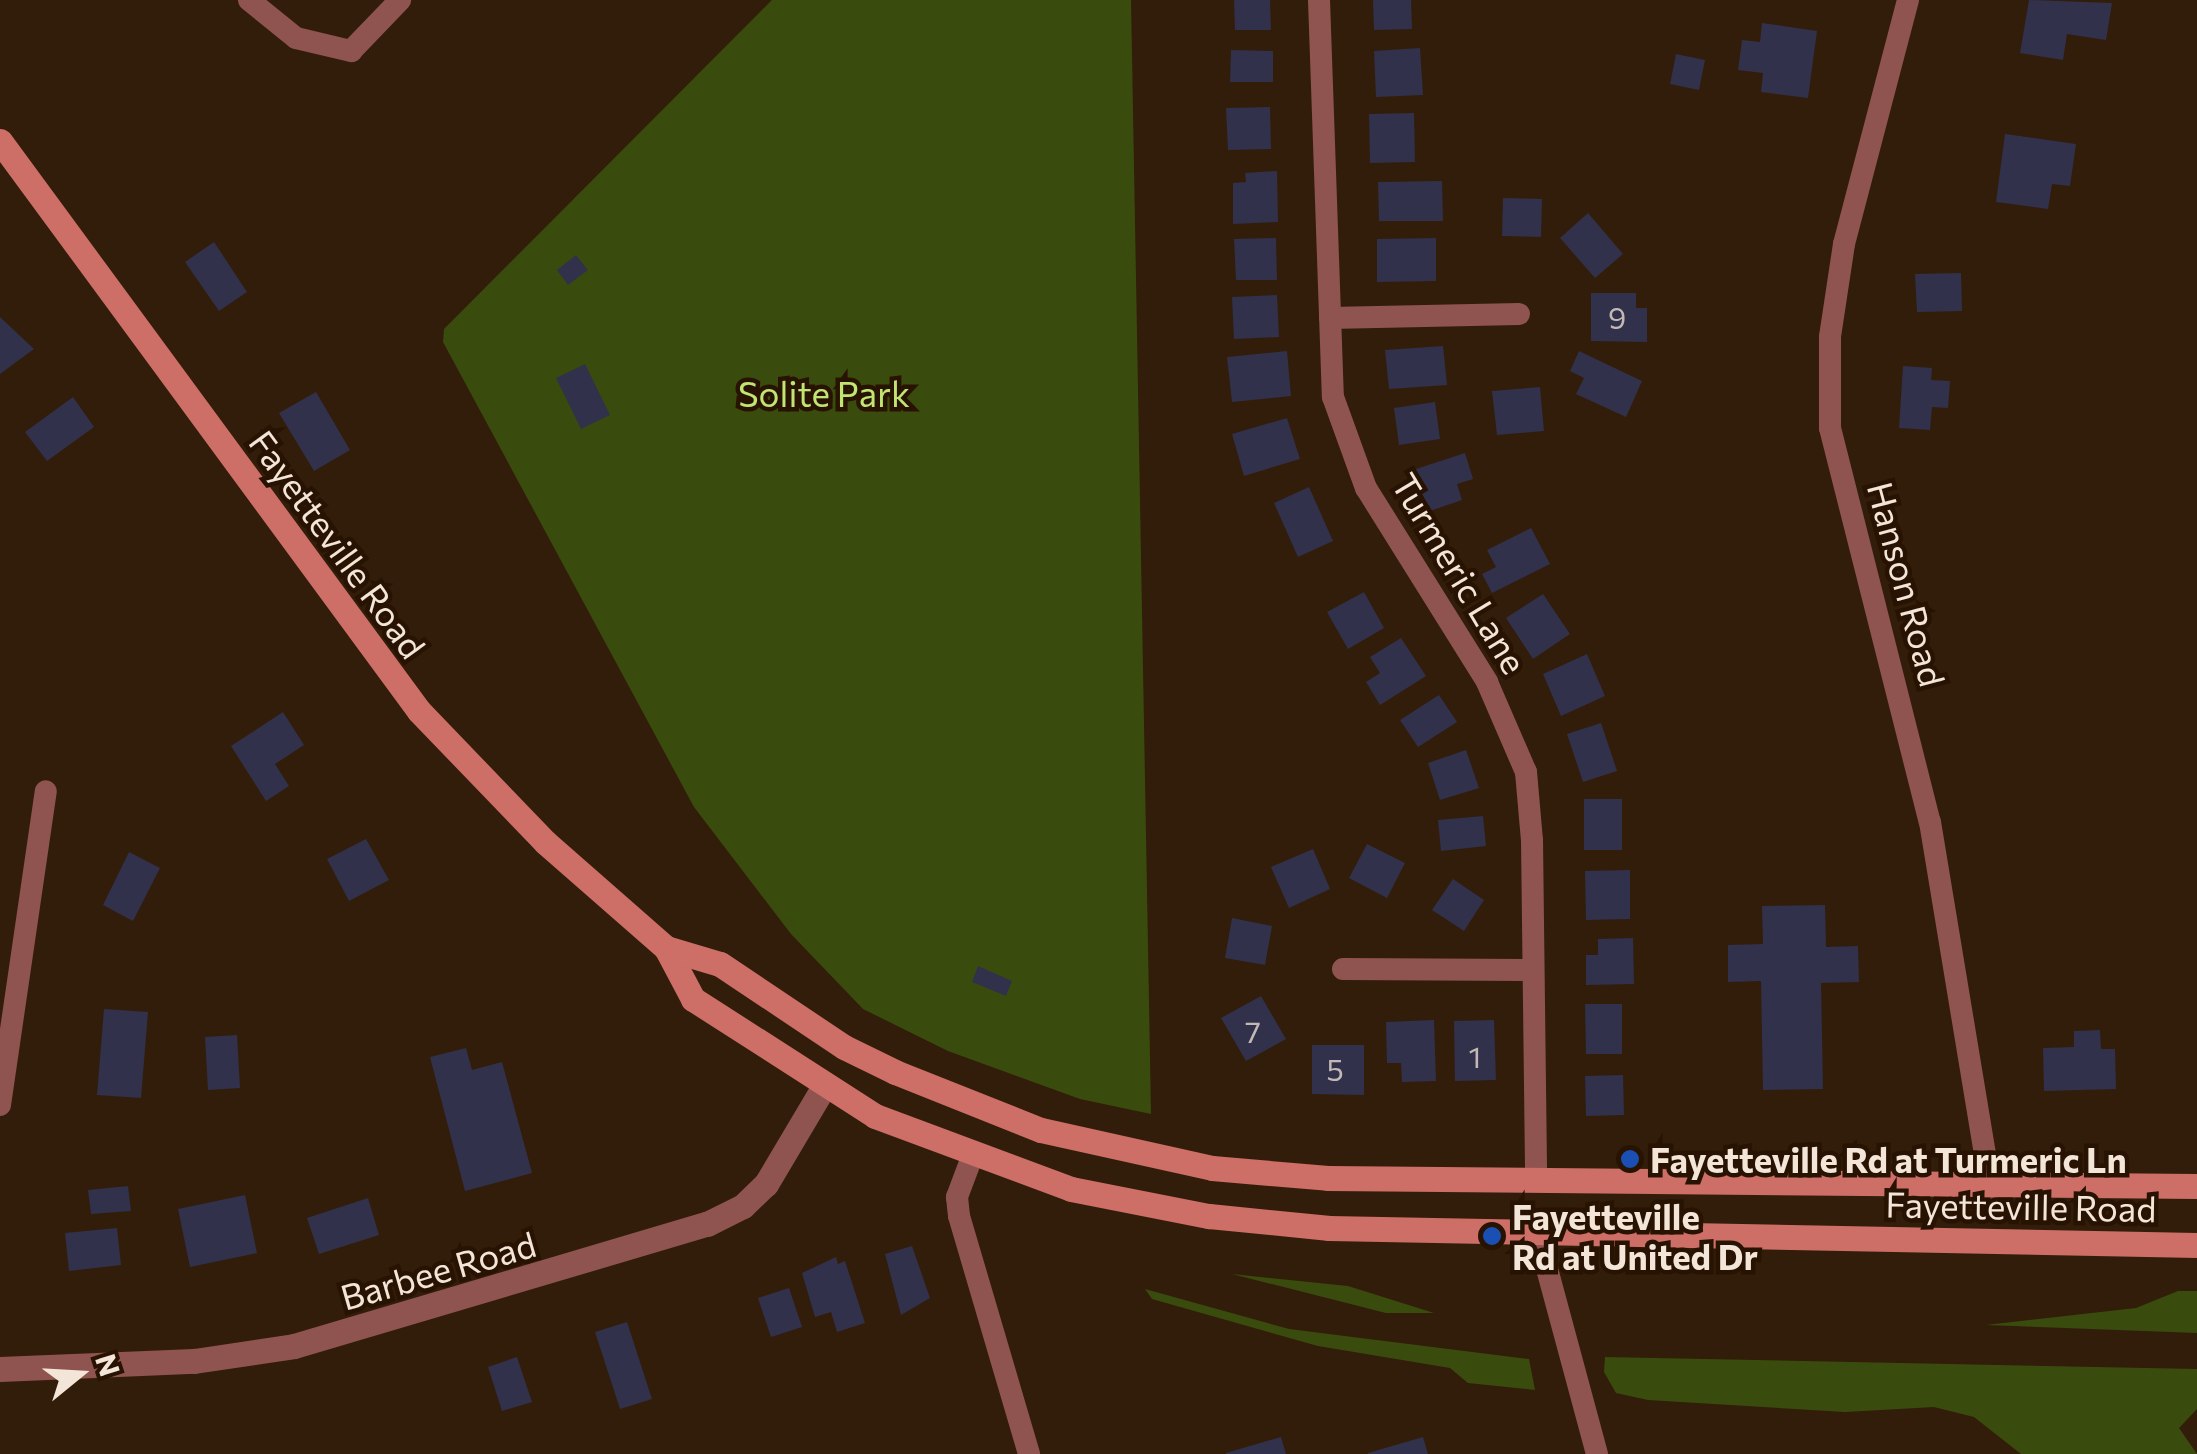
<!DOCTYPE html>
<html>
<head>
<meta charset="utf-8">
<style>
  body { margin:0 }
  #map { position:relative; width:2197px; height:1454px; overflow:hidden; background:#321d0a; font-family:Commissioner,sans-serif }
  div>[style] { position:absolute }
  .green>* { inset:0; background:#3a4c0d }
  .building>* { inset:0; background:#31314b }
  .minor>* { height:22px; margin:-11px; padding:0 11px; transform-origin:11px; border-radius:11px; background:#8f544f }
  .tertiary>* { height:25px; margin:-12.5px; padding:0 12.5px; transform-origin:12.5px; border-radius:12.5px; background:#8f544f }
  .secondary>* { height:25px; margin:-12.5px; padding:0 12.5px; transform-origin:12.5px; border-radius:12.5px; background:#cd6e67 }
  .dots>* { width:28px; height:28px; translate:-50% -50%; box-sizing:border-box; border:5px solid #281302; border-radius:50% }
  span { translate:-50% -50%; white-space:nowrap; text-align:center; line-height:1.15; -webkit-text-stroke:9px #281302; paint-order:stroke }
  .number-label { font-size:30px; color:#c3b8b6 }
  .number-label span { -webkit-text-stroke-width:0 }
  .park-label { font-size:35px; color:#c0e573 }
  .street-label { font-size:35px; color:#f4e5d9 }
  .poi-label { font-size:35px; color:#f4e5d9; font-weight:700 }
  .left { translate:0 -50%; text-align:left }
  .north { position:absolute; left:30px; top:1324px; width:100px; height:100px; -webkit-text-stroke:8px #281302; paint-order:stroke; rotate:72deg; font-size:28px; font-weight:700; line-height:40px; text-align:center; color:#f4e5d9 }
  .north::after { content:''; display:block; margin:auto; width:35px; height:45px; background:#f4e5d9; clip-path:polygon(50% 0,100% 100%,50% 72%,0 100%) }
</style>
</head>
<body>
<div id="map">
  <div class="green">
    <div style="clip-path:polygon(772px 0,1131px 0,1151px 1114px,1080px 1099px,948px 1051px,863px 1009px,791px 934px,694px 807px,443px 342px,444px 329px)"></div>
    <div style="clip-path:polygon(1232px 1274px,1348px 1286px,1434px 1313px,1386px 1313px)"></div>
    <div style="clip-path:polygon(1145px 1289px,1289px 1329px,1529px 1359px,1535px 1390px,1468px 1383px,1450px 1368px,1318px 1346px,1152px 1299px)"></div>
    <div style="clip-path:polygon(2178px 1291px,2197px 1291px,2197px 1333px,1986px 1325px,2136px 1308px)"></div>
    <div style="clip-path:polygon(1605px 1357px,2197px 1369px,2197px 1409px,2179px 1428px,2197px 1454px,2021px 1454px,1974px 1417px,1934px 1407px,1845px 1412px,1648px 1400px,1616px 1393px,1604px 1372px)"></div>
  </div>
  <div class="building">
    <div style="clip-path:polygon(1234px 0,1270px 0,1271px 30px,1235px 30px)"></div>
    <div style="clip-path:polygon(1373px 0,1411px 0,1412px 29px,1374px 30px)"></div>
    <div style="clip-path:polygon(2029px 0,2112px 3px,2106px 40px,2067px 34px,2063px 60px,2020px 53px)"></div>
    <div style="clip-path:polygon(1762px 23px,1817px 31px,1808px 98px,1761px 92px,1763px 73px,1738px 70px,1742px 40px,1760px 42px)"></div>
    <div style="clip-path:polygon(1420px 48px,1423px 95px,1376px 97px,1374px 51px)"></div>
    <div style="clip-path:polygon(1231px 50px,1273px 51px,1273px 82px,1230px 82px)"></div>
    <div style="clip-path:polygon(1676px 54px,1705px 60px,1699px 90px,1670px 84px)"></div>
    <div style="clip-path:polygon(1270px 107px,1271px 149px,1228px 150px,1226px 108px)"></div>
    <div style="clip-path:polygon(1414px 113px,1415px 162px,1370px 163px,1369px 114px)"></div>
    <div style="clip-path:polygon(2005px 134px,2076px 144px,2070px 186px,2052px 184px,2048px 209px,1996px 202px)"></div>
    <div style="clip-path:polygon(1277px 171px,1278px 222px,1233px 224px,1233px 183px,1246px 182px,1245px 173px)"></div>
    <div style="clip-path:polygon(1442px 181px,1443px 221px,1379px 221px,1378px 182px)"></div>
    <div style="clip-path:polygon(1503px 198px,1542px 199px,1541px 237px,1502px 236px)"></div>
    <div style="clip-path:polygon(1588px 213px,1623px 254px,1595px 278px,1560px 238px)"></div>
    <div style="clip-path:polygon(1276px 238px,1277px 280px,1236px 280px,1234px 239px)"></div>
    <div style="clip-path:polygon(1436px 238px,1436px 281px,1377px 282px,1377px 239px)"></div>
    <div style="clip-path:polygon(214px 242px,247px 292px,219px 311px,185px 262px)"></div>
    <div style="clip-path:polygon(576px 255px,588px 270px,568px 285px,557px 270px)"></div>
    <div style="clip-path:polygon(1961px 273px,1962px 311px,1917px 312px,1915px 274px)"></div>
    <div style="clip-path:polygon(1591px 293px,1636px 293px,1636px 308px,1647px 308px,1647px 342px,1591px 341px)"></div>
    <div style="clip-path:polygon(1277px 295px,1279px 337px,1234px 339px,1232px 297px)"></div>
    <div style="clip-path:polygon(0 317px,34px 349px,0 374px)"></div>
    <div style="clip-path:polygon(1443px 346px,1447px 385px,1389px 389px,1385px 350px)"></div>
    <div style="clip-path:polygon(1287px 351px,1291px 396px,1232px 402px,1227px 357px)"></div>
    <div style="clip-path:polygon(1579px 351px,1642px 381px,1626px 417px,1576px 394px,1584px 378px,1570px 371px)"></div>
    <div style="clip-path:polygon(585px 364px,610px 415px,581px 429px,556px 378px)"></div>
    <div style="clip-path:polygon(1903px 366px,1932px 368px,1931px 380px,1950px 381px,1948px 408px,1932px 407px,1930px 430px,1899px 428px)"></div>
    <div style="clip-path:polygon(1540px 387px,1544px 431px,1497px 435px,1492px 391px)"></div>
    <div style="clip-path:polygon(316px 392px,350px 450px,314px 471px,279px 413px)"></div>
    <div style="clip-path:polygon(73px 397px,94px 427px,47px 461px,25px 432px)"></div>
    <div style="clip-path:polygon(1435px 402px,1440px 439px,1399px 445px,1394px 408px)"></div>
    <div style="clip-path:polygon(1287px 418px,1300px 459px,1244px 476px,1232px 434px)"></div>
    <div style="clip-path:polygon(1465px 453px,1473px 479px,1457px 484px,1462px 500px,1424px 513px,1410px 471px)"></div>
    <div style="clip-path:polygon(1309px 487px,1333px 541px,1298px 557px,1274px 503px)"></div>
    <div style="clip-path:polygon(1531px 528px,1550px 564px,1492px 593px,1482px 574px,1496px 567px,1487px 550px)"></div>
    <div style="clip-path:polygon(1364px 592px,1384px 628px,1348px 649px,1327px 612px)"></div>
    <div style="clip-path:polygon(1543px 594px,1570px 634px,1533px 659px,1506px 618px)"></div>
    <div style="clip-path:polygon(1401px 638px,1426px 676px,1380px 705px,1366px 682px,1380px 673px,1370px 657px)"></div>
    <div style="clip-path:polygon(1587px 654px,1605px 696px,1561px 716px,1543px 674px)"></div>
    <div style="clip-path:polygon(1439px 695px,1457px 722px,1418px 747px,1400px 720px)"></div>
    <div style="clip-path:polygon(283px 712px,304px 745px,275px 764px,289px 786px,266px 801px,231px 746px)"></div>
    <div style="clip-path:polygon(1601px 723px,1617px 771px,1583px 782px,1567px 734px)"></div>
    <div style="clip-path:polygon(1466px 750px,1479px 788px,1440px 800px,1428px 763px)"></div>
    <div style="clip-path:polygon(1584px 799px,1622px 799px,1622px 850px,1584px 850px)"></div>
    <div style="clip-path:polygon(1483px 816px,1486px 846px,1441px 851px,1438px 820px)"></div>
    <div style="clip-path:polygon(366px 839px,389px 880px,349px 901px,327px 859px)"></div>
    <div style="clip-path:polygon(1367px 844px,1405px 863px,1387px 898px,1349px 878px)"></div>
    <div style="clip-path:polygon(1313px 849px,1330px 889px,1289px 908px,1271px 867px)"></div>
    <div style="clip-path:polygon(129px 852px,160px 868px,133px 921px,103px 905px)"></div>
    <div style="clip-path:polygon(1630px 870px,1630px 919px,1586px 920px,1585px 871px)"></div>
    <div style="clip-path:polygon(1453px 879px,1484px 900px,1464px 931px,1432px 910px)"></div>
    <div style="clip-path:polygon(1825px 905px,1826px 947px,1858px 946px,1859px 982px,1821px 983px,1823px 1089px,1763px 1090px,1761px 981px,1728px 982px,1728px 945px,1763px 944px,1762px 906px)"></div>
    <div style="clip-path:polygon(1232px 918px,1272px 926px,1265px 965px,1225px 958px)"></div>
    <div style="clip-path:polygon(1633px 938px,1634px 984px,1586px 985px,1586px 955px,1598px 955px,1598px 939px)"></div>
    <div style="clip-path:polygon(978px 966px,1012px 981px,1006px 996px,972px 982px)"></div>
    <div style="clip-path:polygon(1261px 996px,1286px 1039px,1246px 1061px,1221px 1018px)"></div>
    <div style="clip-path:polygon(1585px 1004px,1622px 1004px,1622px 1054px,1586px 1054px)"></div>
    <div style="clip-path:polygon(104px 1009px,148px 1012px,141px 1098px,97px 1095px)"></div>
    <div style="clip-path:polygon(1434px 1020px,1436px 1081px,1402px 1082px,1401px 1063px,1387px 1063px,1386px 1022px)"></div>
    <div style="clip-path:polygon(1494px 1020px,1496px 1080px,1455px 1081px,1454px 1021px)"></div>
    <div style="clip-path:polygon(2100px 1030px,2101px 1049px,2115px 1049px,2116px 1089px,2044px 1091px,2043px 1048px,2074px 1047px,2074px 1031px)"></div>
    <div style="clip-path:polygon(237px 1035px,240px 1088px,208px 1090px,205px 1037px)"></div>
    <div style="clip-path:polygon(1312px 1045px,1364px 1045px,1364px 1095px,1312px 1094px)"></div>
    <div style="clip-path:polygon(466px 1048px,472px 1070px,502px 1062px,532px 1173px,465px 1191px,430px 1057px)"></div>
    <div style="clip-path:polygon(1623px 1075px,1624px 1115px,1586px 1116px,1585px 1076px)"></div>
    <div style="clip-path:polygon(128px 1186px,131px 1211px,91px 1214px,88px 1190px)"></div>
    <div style="clip-path:polygon(245px 1195px,257px 1253px,190px 1267px,178px 1209px)"></div>
    <div style="clip-path:polygon(368px 1198px,379px 1235px,319px 1254px,307px 1218px)"></div>
    <div style="clip-path:polygon(117px 1228px,121px 1265px,69px 1271px,65px 1233px)"></div>
    <div style="clip-path:polygon(912px 1246px,930px 1298px,901px 1315px,885px 1254px)"></div>
    <div style="clip-path:polygon(836px 1257px,838px 1264px,845px 1261px,865px 1323px,837px 1332px,831px 1312px,815px 1317px,802px 1273px)"></div>
    <div style="clip-path:polygon(789px 1288px,802px 1327px,771px 1337px,758px 1298px)"></div>
    <div style="clip-path:polygon(627px 1322px,652px 1399px,620px 1409px,595px 1332px)"></div>
    <div style="clip-path:polygon(517px 1357px,532px 1402px,502px 1411px,488px 1367px)"></div>
    <div style="clip-path:polygon(1281px 1437px,1286px 1454px,1226px 1454px,1226px 1453px)"></div>
    <div style="clip-path:polygon(1423px 1437px,1428px 1454px,1368px 1454px,1368px 1453px)"></div>
  </div>
  <div class="minor">
    <div style="left:249px;top:0;width:60px;rotate:39deg"></div>
    <div style="left:296px;top:38px;width:57px;rotate:13.3deg"></div>
    <div style="left:351px;top:51px;width:71px;rotate:-46.1deg"></div>
    <div style="left:1319px;top:0;width:397px;rotate:88deg"></div>
    <div style="left:1333px;top:397px;width:97px;rotate:70.1deg"></div>
    <div style="left:1366px;top:488px;width:229px;rotate:58deg"></div>
    <div style="left:1487px;top:682px;width:98px;rotate:66.6deg"></div>
    <div style="left:1526px;top:772px;width:68px;rotate:85deg"></div>
    <div style="left:1532px;top:840px;width:341px;rotate:89.3deg"></div>
    <div style="left:1908px;top:0;width:252px;rotate:104.7deg"></div>
    <div style="left:1844px;top:244px;width:94px;rotate:98.6deg"></div>
    <div style="left:1830px;top:337px;width:91px;rotate:90deg"></div>
    <div style="left:1830px;top:428px;width:406px;rotate:75.8deg"></div>
    <div style="left:1930px;top:822px;width:372px;rotate:80.6deg"></div>
    <div style="left:1330px;top:318px;width:189px;rotate:-1.2deg"></div>
    <div style="left:1343px;top:969px;width:189px;rotate:0.3deg"></div>
    <div style="left:0;top:1105px;width:317px;rotate:-81.7deg"></div>
    <div style="left:972px;top:1157px;width:43px;rotate:110.6deg"></div>
    <div style="left:957px;top:1197px;width:19px;rotate:84deg"></div>
    <div style="left:959px;top:1216px;width:248px;rotate:73.6deg"></div>
    <div style="left:1536px;top:1228px;width:234px;rotate:74.9deg"></div>
  </div>
  <div class="tertiary">
    <div style="left:0;top:1369px;width:194px;rotate:-2.4deg"></div>
    <div style="left:194px;top:1361px;width:101px;rotate:-8.5deg"></div>
    <div style="left:294px;top:1346px;width:431px;rotate:-16.5deg"></div>
    <div style="left:707px;top:1224px;width:40px;rotate:-26.6deg"></div>
    <div style="left:743px;top:1206px;width:32px;rotate:-44deg"></div>
    <div style="left:766px;top:1184px;width:112px;rotate:-59.3deg"></div>
  </div>
  <div class="secondary">
    <div style="left:0;top:141px;width:707px;rotate:53.68deg"></div>
    <div style="left:419px;top:711px;width:182px;rotate:46.1deg"></div>
    <div style="left:545px;top:842px;width:161px;rotate:41.2deg"></div>
    <div style="left:666px;top:948px;width:58px;rotate:62.1deg"></div>
    <div style="left:693px;top:999px;width:216px;rotate:32.7deg"></div>
    <div style="left:875px;top:1116px;width:209px;rotate:20.4deg"></div>
    <div style="left:1071px;top:1189px;width:141px;rotate:11.1deg"></div>
    <div style="left:1209px;top:1216px;width:121px;rotate:5.7deg"></div>
    <div style="left:1329px;top:1228px;width:868px;rotate:1.12deg"></div>
    <div style="left:666px;top:948px;width:56px;rotate:16.5deg"></div>
    <div style="left:720px;top:964px;width:149px;rotate:33.8deg"></div>
    <div style="left:844px;top:1047px;width:57px;rotate:26.1deg"></div>
    <div style="left:895px;top:1072px;width:157px;rotate:21.7deg"></div>
    <div style="left:1041px;top:1130px;width:175px;rotate:12.5deg"></div>
    <div style="left:1212px;top:1168px;width:116px;rotate:4.9deg"></div>
    <div style="left:1328px;top:1178px;width:869px;rotate:0.53deg"></div>
  </div>
  <div class="dots">
    <div style="left:1630px;top:1159px;background:#1a4fb4"></div>
    <div style="left:1492px;top:1236px;background:#1a4fb4"></div>
  </div>
  <div class="number-label">
    <span style="left:1617px;top:317px">9</span>
    <span style="left:1253px;top:1031px">7</span>
    <span style="left:1475px;top:1056px">1</span>
    <span style="left:1335px;top:1069px">5</span>
  </div>
  <div class="park-label">
    <span style="left:824px;top:393px">Solite Park</span>
  </div>
  <div class="street-label">
    <span style="left:338px;top:544px;rotate:54deg">Fayetteville Road</span>
    <span style="left:1460px;top:573px;rotate:59deg">Turmeric Lane</span>
    <span style="left:1907px;top:584px;rotate:75deg">Hanson Road</span>
    <span style="left:2021px;top:1206px;rotate:1deg">Fayetteville Road</span>
    <span style="left:438px;top:1270px;rotate:-16deg">Barbee Road</span>
  </div>
  <div class="poi-label">
    <span class="left" style="left:1650px;top:1159px">Fayetteville Rd at Turmeric Ln</span>
    <span class="left" style="left:1512px;top:1236px">Fayetteville<br>Rd at United Dr</span>
  </div>
  <div class="north">N</div>
</div>
</body>
</html>
